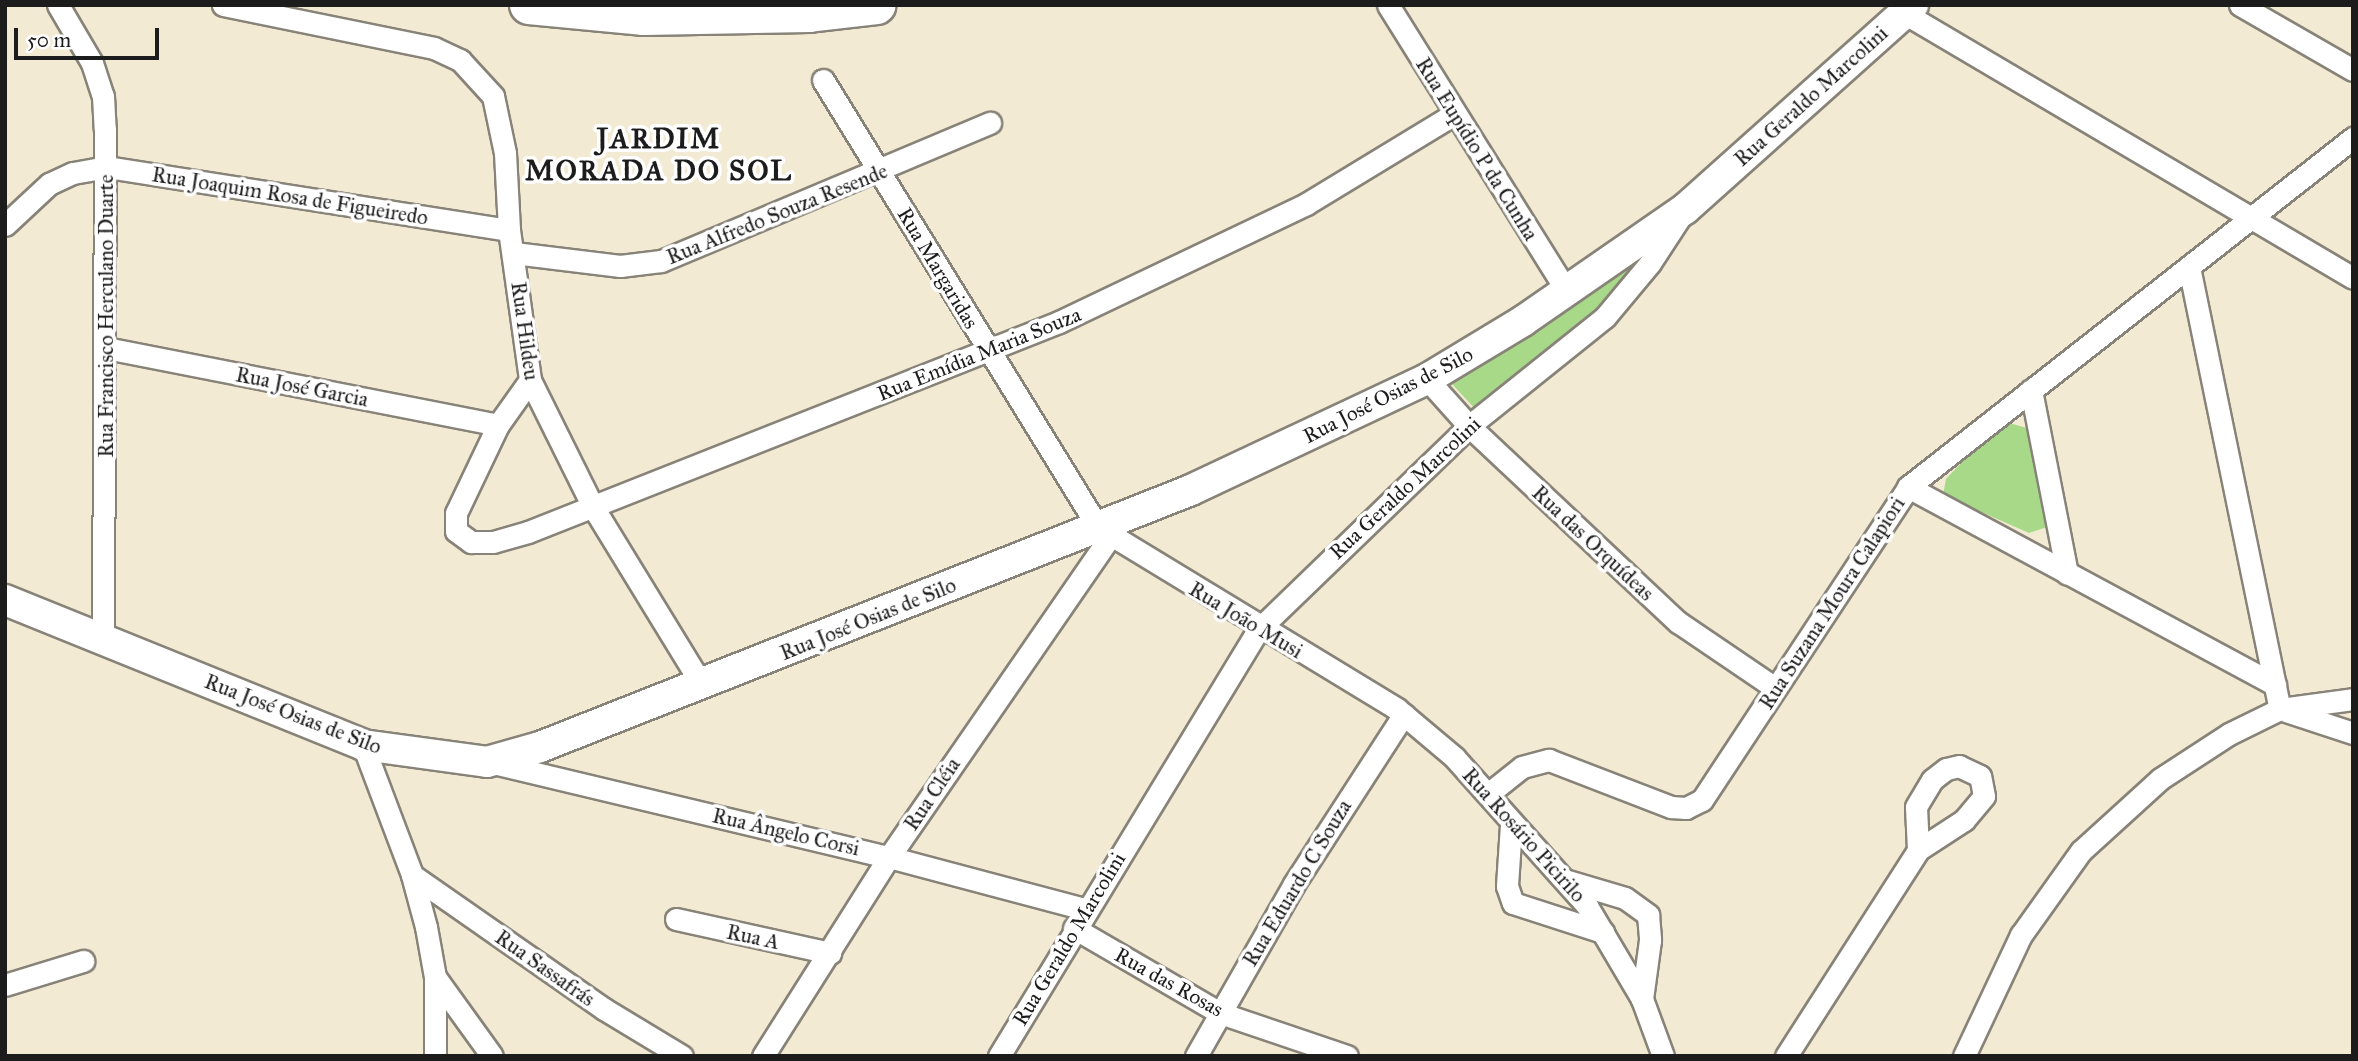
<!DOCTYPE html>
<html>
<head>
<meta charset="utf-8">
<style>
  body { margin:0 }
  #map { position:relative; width:2358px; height:1061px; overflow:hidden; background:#f3ead4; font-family:"IM FELL Great Primer",serif }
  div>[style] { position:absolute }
  .green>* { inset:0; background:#a7d988 }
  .roads { filter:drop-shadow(2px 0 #888378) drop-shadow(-2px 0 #888378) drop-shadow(0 2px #888378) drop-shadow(0 -2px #888378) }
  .street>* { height:21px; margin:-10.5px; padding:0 10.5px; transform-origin:10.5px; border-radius:10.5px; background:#fff }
  .secondary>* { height:30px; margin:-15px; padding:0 15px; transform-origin:15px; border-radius:15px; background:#fff }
  .highway>* { height:38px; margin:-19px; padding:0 19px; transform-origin:19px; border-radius:19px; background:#fff }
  span { translate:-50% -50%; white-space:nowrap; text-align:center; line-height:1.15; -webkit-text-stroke:7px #fff; paint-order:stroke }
  .street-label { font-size:21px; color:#1c1c1c }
  .district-label { font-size:28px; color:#1c1c1c; font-weight:700; letter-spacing:2px }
  .frame { position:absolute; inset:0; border:7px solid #1c1c1c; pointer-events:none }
  .scale { position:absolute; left:14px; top:28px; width:145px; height:32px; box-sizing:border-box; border:4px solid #1c1c1c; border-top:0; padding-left:9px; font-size:21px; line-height:24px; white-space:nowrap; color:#1c1c1c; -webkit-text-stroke:5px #fff; paint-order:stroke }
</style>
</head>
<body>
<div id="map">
  <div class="green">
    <div style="clip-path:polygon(1636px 257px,1643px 265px,1609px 303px,1478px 412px,1452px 384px)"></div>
    <div style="clip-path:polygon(2009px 423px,2027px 428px,2047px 527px,2029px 533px,1943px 495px,1946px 479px,1963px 461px)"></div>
  </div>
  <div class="roads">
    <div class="street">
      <div style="left:58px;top:5px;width:67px;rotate:59.6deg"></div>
      <div style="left:92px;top:63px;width:35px;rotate:72deg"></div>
      <div style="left:103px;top:96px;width:33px;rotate:87deg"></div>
      <div style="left:105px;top:129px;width:510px;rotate:90.22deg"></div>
      <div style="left:223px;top:5px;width:215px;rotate:11.5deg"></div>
      <div style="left:434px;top:48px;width:29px;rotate:25deg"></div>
      <div style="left:460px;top:60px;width:49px;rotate:47.5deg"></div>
      <div style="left:493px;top:96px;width:58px;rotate:78.1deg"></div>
      <div style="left:505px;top:153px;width:77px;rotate:87deg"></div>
      <div style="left:509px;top:230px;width:151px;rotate:82deg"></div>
      <div style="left:530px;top:380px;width:142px;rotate:63.6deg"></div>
      <div style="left:593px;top:507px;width:209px;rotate:58.5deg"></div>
      <div style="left:1388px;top:5px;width:338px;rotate:58deg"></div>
      <div style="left:2240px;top:5px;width:130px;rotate:29.9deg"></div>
      <div style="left:1904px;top:13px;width:521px;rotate:30.55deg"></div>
      <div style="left:823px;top:80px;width:525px;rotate:58.4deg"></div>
      <div style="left:1098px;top:527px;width:350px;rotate:31.3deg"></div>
      <div style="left:1397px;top:709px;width:75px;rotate:40.1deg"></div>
      <div style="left:1454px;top:757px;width:200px;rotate:48.2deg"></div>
      <div style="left:1587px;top:906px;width:108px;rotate:59.4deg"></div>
      <div style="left:1642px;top:999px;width:61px;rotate:69.8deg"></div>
      <div style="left:5px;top:225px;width:60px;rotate:-43deg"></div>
      <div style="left:49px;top:184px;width:26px;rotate:-25deg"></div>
      <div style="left:73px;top:173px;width:35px;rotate:-10deg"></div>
      <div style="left:107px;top:167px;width:407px;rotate:8.9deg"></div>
      <div style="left:514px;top:253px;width:107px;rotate:7deg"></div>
      <div style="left:620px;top:266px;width:41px;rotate:-7deg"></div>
      <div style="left:661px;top:261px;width:357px;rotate:-22.8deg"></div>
      <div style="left:2189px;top:267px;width:451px;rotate:78.4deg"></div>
      <div style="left:106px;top:348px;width:399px;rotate:11.1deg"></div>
      <div style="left:1427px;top:379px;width:63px;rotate:48.2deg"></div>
      <div style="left:1469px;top:426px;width:287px;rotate:43.2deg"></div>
      <div style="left:1678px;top:622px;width:117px;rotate:34.2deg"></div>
      <div style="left:530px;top:380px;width:55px;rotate:125.4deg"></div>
      <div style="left:498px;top:425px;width:98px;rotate:115.5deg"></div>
      <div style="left:456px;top:513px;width:18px;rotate:90deg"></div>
      <div style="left:456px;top:531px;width:19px;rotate:36deg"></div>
      <div style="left:471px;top:542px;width:22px"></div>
      <div style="left:493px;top:542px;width:36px;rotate:-16deg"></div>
      <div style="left:528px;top:532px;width:571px;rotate:-21.58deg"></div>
      <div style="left:1059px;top:322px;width:274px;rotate:-25.5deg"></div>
      <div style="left:1306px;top:204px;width:173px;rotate:-31.3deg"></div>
      <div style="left:2031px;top:390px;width:187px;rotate:78.9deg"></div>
      <div style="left:1908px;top:487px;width:417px;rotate:28.3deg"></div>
      <div style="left:2286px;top:711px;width:71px;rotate:18.2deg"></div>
      <div style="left:363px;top:745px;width:139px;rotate:69.3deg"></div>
      <div style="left:412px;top:875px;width:54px;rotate:74.9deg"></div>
      <div style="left:426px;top:927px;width:51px;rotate:79.8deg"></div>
      <div style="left:435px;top:977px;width:79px;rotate:90deg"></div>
      <div style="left:489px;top:762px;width:411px;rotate:13.4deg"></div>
      <div style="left:889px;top:857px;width:203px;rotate:14.9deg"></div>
      <div style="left:1488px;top:794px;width:43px;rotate:-38.5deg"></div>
      <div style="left:1522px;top:767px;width:28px;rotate:-15deg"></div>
      <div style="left:1549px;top:760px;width:131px;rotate:21.1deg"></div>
      <div style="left:1671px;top:807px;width:15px;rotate:4deg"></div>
      <div style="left:1686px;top:808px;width:18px;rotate:-27deg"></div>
      <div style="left:1702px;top:800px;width:375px;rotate:-56.6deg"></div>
      <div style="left:1908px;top:487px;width:566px;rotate:-38.11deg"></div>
      <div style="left:1511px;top:825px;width:61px;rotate:93.8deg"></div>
      <div style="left:1507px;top:886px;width:18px;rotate:71deg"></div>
      <div style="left:1513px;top:903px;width:95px;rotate:17.9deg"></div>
      <div style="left:412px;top:875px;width:234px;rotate:34.9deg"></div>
      <div style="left:604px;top:1009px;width:91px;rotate:31.1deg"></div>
      <div style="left:1568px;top:881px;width:59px;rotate:16.6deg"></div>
      <div style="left:1625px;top:898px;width:29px;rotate:36deg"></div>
      <div style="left:1648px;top:915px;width:25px;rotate:85deg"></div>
      <div style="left:1650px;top:940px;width:60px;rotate:97.7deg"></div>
      <div style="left:676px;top:919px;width:158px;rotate:12.4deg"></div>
      <div style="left:1074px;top:928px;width:169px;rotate:30.2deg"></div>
      <div style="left:1220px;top:1013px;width:134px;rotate:18.7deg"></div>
      <div style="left:435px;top:977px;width:97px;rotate:54.2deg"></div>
      <div style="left:5px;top:985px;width:82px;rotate:-17.1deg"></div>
      <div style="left:763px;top:1056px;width:236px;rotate:-57.7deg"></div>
      <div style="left:889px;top:857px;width:388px;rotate:-55.4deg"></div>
      <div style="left:999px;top:1056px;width:500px;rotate:-58.7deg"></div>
      <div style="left:1259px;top:629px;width:292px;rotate:-44deg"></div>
      <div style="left:1469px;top:426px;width:174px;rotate:-38.7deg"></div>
      <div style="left:1605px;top:317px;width:70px;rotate:-50.2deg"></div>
      <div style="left:1650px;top:263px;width:55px;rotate:-56.9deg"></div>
      <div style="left:1196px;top:1056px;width:198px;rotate:-60.3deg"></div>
      <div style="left:1294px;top:884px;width:202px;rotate:-57.1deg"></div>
      <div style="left:1786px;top:1056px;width:245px;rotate:-57.3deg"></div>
      <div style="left:1918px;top:850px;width:55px;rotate:-33.1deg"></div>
      <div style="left:1964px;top:820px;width:31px;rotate:-50deg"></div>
      <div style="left:1984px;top:796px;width:20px;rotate:-101deg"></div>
      <div style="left:1980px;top:776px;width:23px;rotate:-155deg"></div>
      <div style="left:1959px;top:766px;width:13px;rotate:167deg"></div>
      <div style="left:1946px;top:769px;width:18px;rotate:142deg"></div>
      <div style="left:1932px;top:780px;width:31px;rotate:121deg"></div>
      <div style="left:1916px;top:807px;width:43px;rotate:87.3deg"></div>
      <div style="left:1964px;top:1056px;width:134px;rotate:-64.8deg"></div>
      <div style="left:2021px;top:935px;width:103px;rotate:-54.5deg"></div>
      <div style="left:2081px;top:851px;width:107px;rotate:-42.3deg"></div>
      <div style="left:2160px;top:779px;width:82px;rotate:-33.1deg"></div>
      <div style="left:2229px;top:734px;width:57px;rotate:-26.1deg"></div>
      <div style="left:2280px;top:709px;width:74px;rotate:-7.8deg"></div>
    </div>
    <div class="secondary">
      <div style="left:5px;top:600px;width:386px;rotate:22deg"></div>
      <div style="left:363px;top:745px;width:125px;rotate:7.8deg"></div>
      <div style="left:487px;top:762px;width:55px;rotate:-15.8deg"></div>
      <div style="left:540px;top:747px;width:700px;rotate:-21.54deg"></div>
      <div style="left:1191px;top:490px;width:261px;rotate:-25.2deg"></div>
      <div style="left:1427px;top:379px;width:112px;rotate:-31.1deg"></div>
      <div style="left:1523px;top:321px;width:197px;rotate:-34.7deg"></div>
      <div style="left:1685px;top:209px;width:306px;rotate:-41.8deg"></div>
    </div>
    <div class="highway">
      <div style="left:529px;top:5px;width:116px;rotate:5.5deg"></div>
      <div style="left:644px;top:16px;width:165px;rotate:-1deg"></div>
      <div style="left:809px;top:13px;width:68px;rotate:-6.7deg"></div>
    </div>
  </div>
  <div class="street-label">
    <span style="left:1811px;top:96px;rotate:-42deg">Rua Geraldo Marcolini</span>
    <span style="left:1477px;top:149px;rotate:58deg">Rua Eupídio P da Cunha</span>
    <span style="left:290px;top:196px;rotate:9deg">Rua Joaquim Rosa de Figueiredo</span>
    <span style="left:777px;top:214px;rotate:-22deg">Rua Alfredo Souza Resende</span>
    <span style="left:938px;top:268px;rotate:59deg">Rua Margaridas</span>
    <span style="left:106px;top:316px;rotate:-90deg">Rua Francisco Herculano Duarte</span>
    <span style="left:525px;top:331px;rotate:82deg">Rua Hildeu</span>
    <span style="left:979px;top:354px;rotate:-22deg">Rua Emídia Maria Souza</span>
    <span style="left:302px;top:387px;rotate:11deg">Rua José Garcia</span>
    <span style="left:1388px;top:395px;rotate:-27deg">Rua José Osias de Silo</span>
    <span style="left:1405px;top:488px;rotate:-43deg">Rua Geraldo Marcolini</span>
    <span style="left:1593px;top:543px;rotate:43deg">Rua das Orquídeas</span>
    <span style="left:1832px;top:603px;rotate:-57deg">Rua Suzana Moura Calapiori</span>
    <span style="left:868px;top:619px;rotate:-22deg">Rua José Osias de Silo</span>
    <span style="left:1246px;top:620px;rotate:31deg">Rua João Musi</span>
    <span style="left:293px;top:714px;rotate:21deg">Rua José Osias de Silo</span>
    <span style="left:932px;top:794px;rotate:-56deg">Rua Cléia</span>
    <span style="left:786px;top:832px;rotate:13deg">Rua Ângelo Corsi</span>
    <span style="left:1524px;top:835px;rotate:48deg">Rua Rosário Picirilo</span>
    <span style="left:1297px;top:883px;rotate:-59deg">Rua Eduardo C Souza</span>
    <span style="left:753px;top:937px;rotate:12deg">Rua A</span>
    <span style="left:1069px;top:939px;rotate:-59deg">Rua Geraldo Marcolini</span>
    <span style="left:545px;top:968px;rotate:35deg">Rua Sassafrás</span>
    <span style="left:1169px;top:982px;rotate:29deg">Rua das Rosas</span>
  </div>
  <div class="district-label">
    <span style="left:659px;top:155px">JARDIM<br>MORADA DO SOL</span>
  </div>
  <div class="frame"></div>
  <div class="scale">50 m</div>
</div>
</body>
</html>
